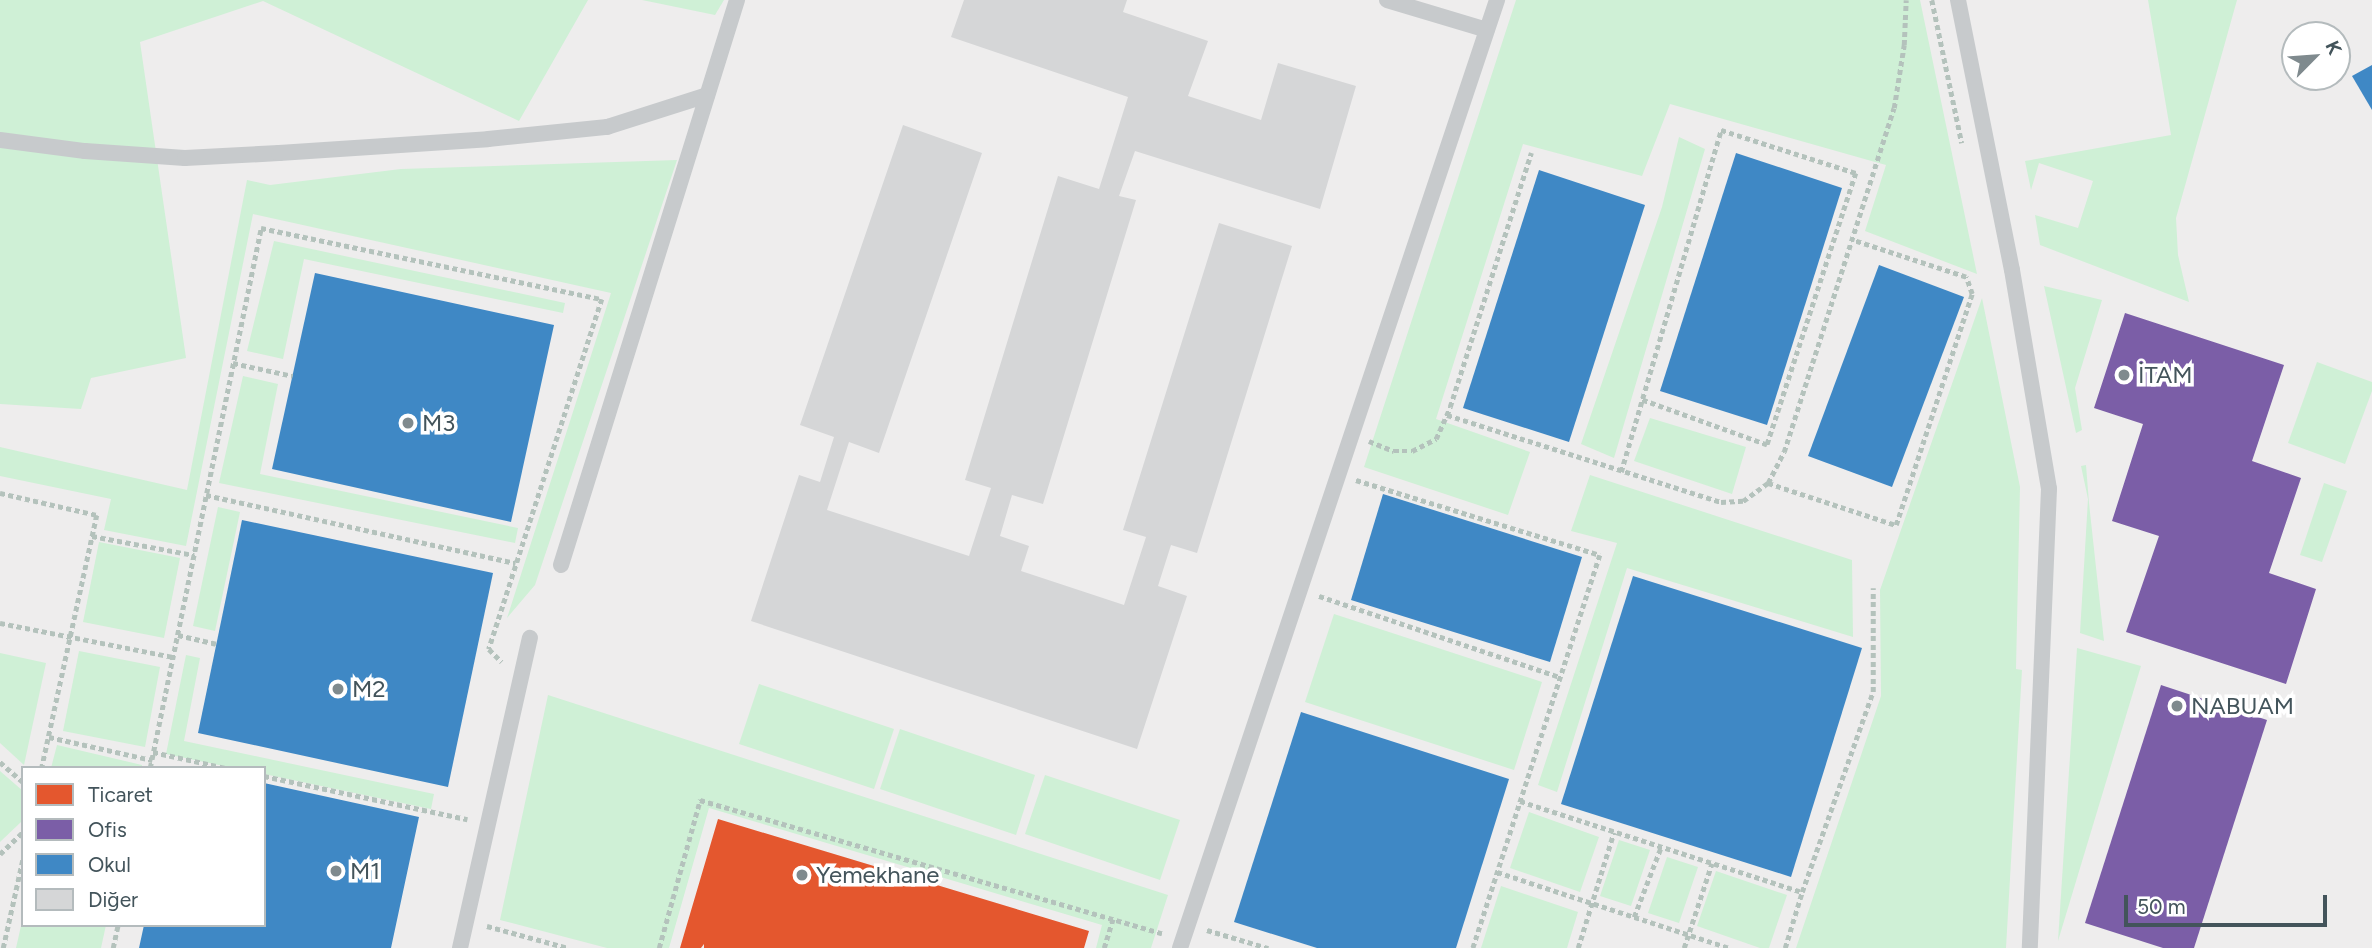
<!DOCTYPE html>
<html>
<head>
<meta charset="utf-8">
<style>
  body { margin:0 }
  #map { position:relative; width:2372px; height:948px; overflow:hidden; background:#eeeded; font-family:Figtree,sans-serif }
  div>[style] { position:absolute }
  .green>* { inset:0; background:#cff0d6 }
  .shops>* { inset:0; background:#e4572e }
  .offices>* { inset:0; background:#7b5ea7 }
  .schools>* { inset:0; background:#3f88c5 }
  .building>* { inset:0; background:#d5d6d7 }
  .path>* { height:4.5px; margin-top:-2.25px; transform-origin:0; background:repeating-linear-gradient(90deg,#b4c2bc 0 5px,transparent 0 8.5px) }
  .lane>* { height:16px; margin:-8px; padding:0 8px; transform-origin:8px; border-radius:8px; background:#c7cacc }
  .dots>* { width:19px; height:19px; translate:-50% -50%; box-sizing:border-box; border:4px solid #fff; border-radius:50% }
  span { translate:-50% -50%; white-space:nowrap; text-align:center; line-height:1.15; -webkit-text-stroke:7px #fff; paint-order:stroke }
  .poi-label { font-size:24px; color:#43545b }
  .left { translate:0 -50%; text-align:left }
  .legend { position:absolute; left:21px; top:766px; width:245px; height:161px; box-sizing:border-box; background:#fff; border:2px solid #b4bbbd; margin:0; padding:9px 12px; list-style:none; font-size:21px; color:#43545b }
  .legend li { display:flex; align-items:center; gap:14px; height:35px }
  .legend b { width:35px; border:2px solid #b4bbbd }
  .north { position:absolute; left:2281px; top:21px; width:70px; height:70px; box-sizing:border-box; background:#fff; border:2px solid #b4bbbd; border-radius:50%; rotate:65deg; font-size:19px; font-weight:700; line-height:28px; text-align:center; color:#43545b }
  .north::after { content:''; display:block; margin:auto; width:24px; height:32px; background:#7f8a8e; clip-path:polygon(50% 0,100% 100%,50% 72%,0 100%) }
  .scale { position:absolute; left:2124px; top:895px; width:203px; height:32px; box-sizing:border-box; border:4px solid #43545b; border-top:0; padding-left:9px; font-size:21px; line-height:24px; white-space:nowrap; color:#43545b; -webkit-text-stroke:5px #fff; paint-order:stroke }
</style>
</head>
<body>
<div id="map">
  <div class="green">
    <div style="clip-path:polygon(0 0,588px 0,519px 121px,263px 1px,140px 42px,186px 358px,91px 378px,81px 409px,0 404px)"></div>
    <div style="clip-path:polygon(642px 0,724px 0,715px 15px)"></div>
    <div style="clip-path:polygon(1516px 0,1920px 0,1977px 274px,1865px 231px,1886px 165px,1868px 160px,1670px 104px,1642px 176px,1523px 144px,1436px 419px,1530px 452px,1508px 515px,1364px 467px)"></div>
    <div style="clip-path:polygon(2148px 0,2237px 0,2176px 218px,2178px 255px,2189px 302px,2040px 245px,2035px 215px,2078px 228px,2093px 181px,2039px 163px,2031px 190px,2025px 161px,2171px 135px)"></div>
    <div style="clip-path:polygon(1679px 137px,1705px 149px,1614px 458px,1581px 444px,1662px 207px)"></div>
    <div style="clip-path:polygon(677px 160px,535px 585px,507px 618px,611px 293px,253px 214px,186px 546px,104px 530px,111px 499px,0 476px,0 447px,187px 490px,247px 180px,270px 185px,401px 169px)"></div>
    <div style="clip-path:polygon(274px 241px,565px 303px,563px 313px,304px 259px,283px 359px,247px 351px)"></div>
    <div style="clip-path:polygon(2044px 286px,2102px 300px,2075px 388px,2082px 430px,2076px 433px)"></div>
    <div style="clip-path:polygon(1982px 298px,2020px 487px,2016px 669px,2022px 670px,2006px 948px,1796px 948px,1881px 696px,1880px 590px)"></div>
    <div style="clip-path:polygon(2317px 362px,2372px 382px,2372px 391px,2345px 464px,2288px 443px)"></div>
    <div style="clip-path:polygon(243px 376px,278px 384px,260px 474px,518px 528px,515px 543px,219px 483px)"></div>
    <div style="clip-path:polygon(1650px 418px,1746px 447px,1732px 494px,1634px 461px)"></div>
    <div style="clip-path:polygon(2086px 465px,2089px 503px,2104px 641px,2080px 633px,2088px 499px,2081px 466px)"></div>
    <div style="clip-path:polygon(1590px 475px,1852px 560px,1853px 637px,1627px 568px,1557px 792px,1538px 785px,1617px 543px,1571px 531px)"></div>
    <div style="clip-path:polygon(2324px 483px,2347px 491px,2322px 562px,2300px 555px)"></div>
    <div style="clip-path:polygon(218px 507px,240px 512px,215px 631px,193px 626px)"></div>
    <div style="clip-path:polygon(99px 542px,180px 558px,164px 638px,83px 622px)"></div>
    <div style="clip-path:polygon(1334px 614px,1542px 682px,1514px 770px,1305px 702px)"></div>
    <div style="clip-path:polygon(2077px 648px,2141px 666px,2058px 941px)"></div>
    <div style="clip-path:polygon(79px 651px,160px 667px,145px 747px,63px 731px)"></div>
    <div style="clip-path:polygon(0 653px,46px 663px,24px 765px,0 743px)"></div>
    <div style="clip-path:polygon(186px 655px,200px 658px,184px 741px,434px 794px,431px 809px,264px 774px,264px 768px,233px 768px,166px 754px)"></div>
    <div style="clip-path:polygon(759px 684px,894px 729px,874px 789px,739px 744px)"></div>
    <div style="clip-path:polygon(548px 695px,1168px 895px,1151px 948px,1096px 948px,1102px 925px,709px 808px,669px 948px,607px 948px,500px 920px)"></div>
    <div style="clip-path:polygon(900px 729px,1035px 775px,1016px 835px,880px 789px)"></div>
    <div style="clip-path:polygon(57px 745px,142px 765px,142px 768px,51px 768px)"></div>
    <div style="clip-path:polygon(0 771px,23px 791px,23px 809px,21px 822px,0 842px)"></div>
    <div style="clip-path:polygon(1045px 775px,1180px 820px,1160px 880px,1025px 834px)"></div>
    <div style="clip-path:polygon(1529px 812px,1599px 837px,1580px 892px,1510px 868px)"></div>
    <div style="clip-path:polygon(1619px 840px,1650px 850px,1631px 906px,1600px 896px)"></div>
    <div style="clip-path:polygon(1667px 857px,1698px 867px,1679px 923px,1648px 913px)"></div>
    <div style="clip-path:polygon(1716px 871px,1787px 895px,1769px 948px,1760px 948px,1697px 926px)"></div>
    <div style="clip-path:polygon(1501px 886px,1578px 912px,1567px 948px,1481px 948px)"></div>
    <div style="clip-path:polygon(23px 917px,23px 925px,106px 925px,101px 948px,16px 948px)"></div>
  </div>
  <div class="shops">
    <div style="clip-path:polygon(718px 819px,1089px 931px,1084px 948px,704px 948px,704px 944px,701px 948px,680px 948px)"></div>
  </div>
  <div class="offices">
    <div style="clip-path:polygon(2125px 313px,2284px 365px,2252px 461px,2301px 478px,2269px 573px,2316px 589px,2286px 684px,2126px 632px,2159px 536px,2112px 521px,2143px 424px,2094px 408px)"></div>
    <div style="clip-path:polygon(2161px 685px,2267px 720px,2194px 948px,2163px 948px,2085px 923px)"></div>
  </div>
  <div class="schools">
    <div style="clip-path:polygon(2372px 65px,2372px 110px,2352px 76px)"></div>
    <div style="clip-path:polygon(1736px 153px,1842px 188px,1767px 425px,1660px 391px)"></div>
    <div style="clip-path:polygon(1539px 170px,1645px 205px,1569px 442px,1463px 408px)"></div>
    <div style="clip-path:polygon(1879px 265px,1964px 297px,1892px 487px,1808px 456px)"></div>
    <div style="clip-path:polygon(315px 273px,554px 325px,511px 522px,272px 469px)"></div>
    <div style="clip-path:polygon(1383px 494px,1582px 557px,1550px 662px,1351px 600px)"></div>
    <div style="clip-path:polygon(242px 520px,493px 573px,448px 787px,198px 733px)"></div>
    <div style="clip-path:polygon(1633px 576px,1862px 648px,1791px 877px,1561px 804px)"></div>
    <div style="clip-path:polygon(1301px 712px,1509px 779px,1456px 948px,1317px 948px,1234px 922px)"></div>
    <div style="clip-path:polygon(264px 783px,419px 817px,391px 948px,139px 948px,144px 925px,264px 925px)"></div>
  </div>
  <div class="building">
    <div style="clip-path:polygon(964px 0,1127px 0,1123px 12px,1208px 41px,1188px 96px,1261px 120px,1278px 63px,1356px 86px,1320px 209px,1135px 151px,1119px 196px,1136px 200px,1043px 504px,1012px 495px,1000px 536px,1029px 546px,1021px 571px,1124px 605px,1146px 537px,1123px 530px,1219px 223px,1292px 246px,1197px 553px,1171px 545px,1158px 586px,1187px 596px,1137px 749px,751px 621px,799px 475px,820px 482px,834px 437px,800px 425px,903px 125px,982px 153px,879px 453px,849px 442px,827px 510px,969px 556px,991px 488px,965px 480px,1058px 176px,1099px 189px,1128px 97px,951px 37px)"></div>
  </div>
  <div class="path">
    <div style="left:1932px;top:0;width:146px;rotate:78.2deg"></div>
    <div style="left:233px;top:363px;width:61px;rotate:12.2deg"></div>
    <div style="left:1447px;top:415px;width:287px;rotate:17.6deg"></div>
    <div style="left:1721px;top:502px;width:22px;rotate:-3deg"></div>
    <div style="left:1743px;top:501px;width:31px;rotate:-36deg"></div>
    <div style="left:1768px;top:483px;width:35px;rotate:-63deg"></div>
    <div style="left:1784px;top:452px;width:361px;rotate:-72.3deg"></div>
    <div style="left:1894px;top:108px;width:64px;rotate:-81deg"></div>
    <div style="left:1904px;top:45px;width:45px;rotate:-87.5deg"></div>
    <div style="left:1369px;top:441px;width:27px;rotate:22deg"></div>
    <div style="left:1394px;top:451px;width:18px"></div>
    <div style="left:1412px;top:451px;width:27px;rotate:-27deg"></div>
    <div style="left:1436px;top:439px;width:35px;rotate:-66deg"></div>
    <div style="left:1450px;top:407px;width:267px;rotate:-72.3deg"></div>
    <div style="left:1621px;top:472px;width:356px;rotate:-73.7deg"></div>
    <div style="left:1721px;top:130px;width:142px;rotate:17.7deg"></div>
    <div style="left:1856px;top:173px;width:286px;rotate:108.1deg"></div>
    <div style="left:1767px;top:445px;width:133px;rotate:-160.2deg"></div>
    <div style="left:1356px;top:480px;width:255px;rotate:17.1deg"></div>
    <div style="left:1600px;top:555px;width:413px;rotate:107.9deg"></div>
    <div style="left:1768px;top:483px;width:135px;rotate:18.2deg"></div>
    <div style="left:1896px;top:525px;width:243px;rotate:-71.8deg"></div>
    <div style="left:1972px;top:294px;width:18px;rotate:-109deg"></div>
    <div style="left:1966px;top:277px;width:120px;rotate:-162deg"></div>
    <div style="left:0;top:493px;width:99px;rotate:12.8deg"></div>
    <div style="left:97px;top:515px;width:259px;rotate:102.3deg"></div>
    <div style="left:206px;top:495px;width:317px;rotate:12.4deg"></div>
    <div style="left:92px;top:536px;width:104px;rotate:10.6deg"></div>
    <div style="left:1319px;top:596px;width:254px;rotate:18.6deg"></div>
    <div style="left:0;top:623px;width:176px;rotate:11.1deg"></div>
    <div style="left:178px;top:635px;width:39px;rotate:13deg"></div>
    <div style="left:49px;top:737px;width:106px;rotate:12.6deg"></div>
    <div style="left:153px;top:752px;width:75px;rotate:12.4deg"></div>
    <div style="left:0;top:762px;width:30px;rotate:41deg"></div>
    <div style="left:150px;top:768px;width:551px;rotate:-78.38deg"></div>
    <div style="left:261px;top:228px;width:348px;rotate:11.8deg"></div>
    <div style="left:602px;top:299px;width:368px;rotate:107.9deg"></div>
    <div style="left:489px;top:649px;width:18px;rotate:45deg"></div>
    <div style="left:264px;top:776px;width:208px;rotate:12deg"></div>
    <div style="left:1520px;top:801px;width:296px;rotate:17.9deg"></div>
    <div style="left:0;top:854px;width:32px;rotate:-44deg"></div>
    <div style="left:1497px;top:872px;width:244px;rotate:18.1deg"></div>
    <div style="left:1634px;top:917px;width:75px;rotate:-68.9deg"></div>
    <div style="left:487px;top:926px;width:84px;rotate:15.2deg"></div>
    <div style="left:1207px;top:930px;width:64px;rotate:16.4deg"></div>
    <div style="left:3px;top:948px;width:92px;rotate:-77.5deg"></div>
    <div style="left:113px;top:948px;width:24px;rotate:-78deg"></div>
    <div style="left:659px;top:948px;width:154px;rotate:-74.5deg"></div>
    <div style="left:700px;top:800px;width:481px;rotate:16.1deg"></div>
    <div style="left:1104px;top:948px;width:30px;rotate:-73deg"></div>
    <div style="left:1578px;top:948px;width:121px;rotate:-72.8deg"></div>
    <div style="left:1684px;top:948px;width:89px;rotate:-71.8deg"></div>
    <div style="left:1785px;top:948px;width:59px;rotate:-73.1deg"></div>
    <div style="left:1802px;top:892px;width:212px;rotate:-70.5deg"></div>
    <div style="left:1873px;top:692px;width:104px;rotate:-90deg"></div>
  </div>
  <div class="lane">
    <div style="left:1387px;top:0;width:104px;rotate:16.7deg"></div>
    <div style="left:1958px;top:0;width:275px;rotate:78.7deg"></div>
    <div style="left:2012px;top:270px;width:222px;rotate:80.4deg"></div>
    <div style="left:2049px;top:489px;width:459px;rotate:92.4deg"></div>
    <div style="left:0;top:140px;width:86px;rotate:7.4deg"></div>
    <div style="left:85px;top:151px;width:100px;rotate:4deg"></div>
    <div style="left:185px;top:158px;width:94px;rotate:-3deg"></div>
    <div style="left:279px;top:153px;width:209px;rotate:-3.8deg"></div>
    <div style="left:488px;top:139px;width:120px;rotate:-5.8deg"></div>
    <div style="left:607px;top:127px;width:105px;rotate:-17.7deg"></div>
    <div style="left:561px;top:565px;width:592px;rotate:-72.7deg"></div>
    <div style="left:460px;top:948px;width:318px;rotate:-77.3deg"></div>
    <div style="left:1180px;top:948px;width:1000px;rotate:-71.51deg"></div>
  </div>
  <div class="dots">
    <div style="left:2124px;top:375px;background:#7f8a8e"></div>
    <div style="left:408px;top:423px;background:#7f8a8e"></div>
    <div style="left:338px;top:689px;background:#7f8a8e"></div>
    <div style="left:2177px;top:706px;background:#7f8a8e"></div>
    <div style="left:336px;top:871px;background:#7f8a8e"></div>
    <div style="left:802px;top:875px;background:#7f8a8e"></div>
  </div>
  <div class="poi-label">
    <span class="left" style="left:2138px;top:375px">İTAM</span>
    <span class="left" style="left:422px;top:423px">M3</span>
    <span class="left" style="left:352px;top:689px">M2</span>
    <span class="left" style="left:2191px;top:706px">NABUAM</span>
    <span class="left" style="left:350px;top:871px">M1</span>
    <span class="left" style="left:816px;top:875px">Yemekhane</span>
  </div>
  <ul class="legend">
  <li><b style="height:19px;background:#e4572e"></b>Ticaret</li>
  <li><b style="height:19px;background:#7b5ea7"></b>Ofis</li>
  <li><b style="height:19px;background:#3f88c5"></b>Okul</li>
  <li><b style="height:19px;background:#d5d6d7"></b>Diğer</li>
  </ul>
  <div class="north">K</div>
  <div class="scale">50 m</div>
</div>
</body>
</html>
